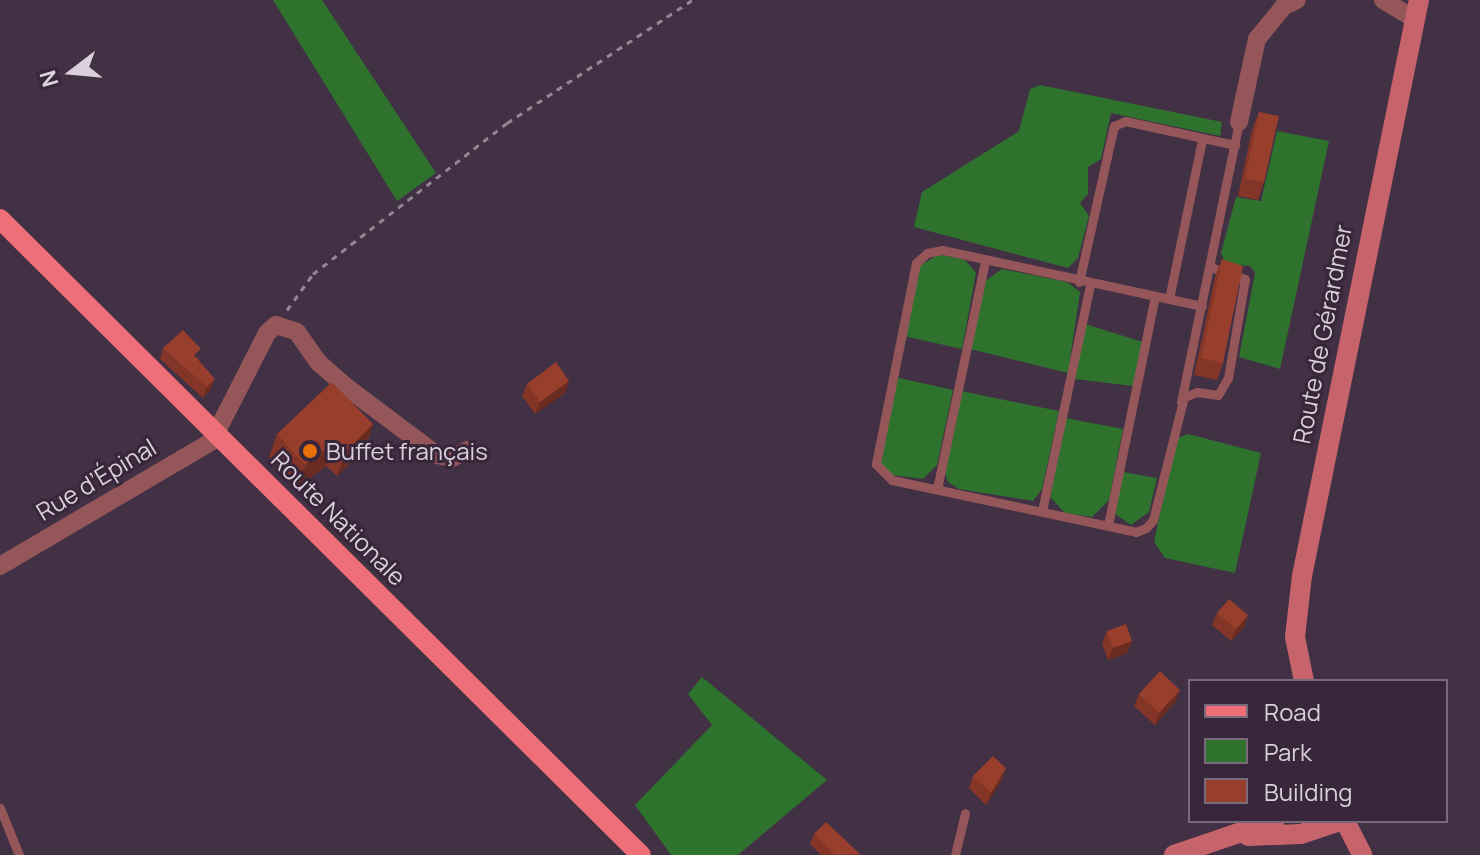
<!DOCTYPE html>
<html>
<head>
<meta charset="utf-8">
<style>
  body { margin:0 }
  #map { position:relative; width:1480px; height:855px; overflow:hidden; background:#423044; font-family:Manrope,sans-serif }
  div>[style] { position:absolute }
  .green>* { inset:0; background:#2e722e }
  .forest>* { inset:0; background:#2d722d }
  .path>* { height:3px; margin-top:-1.5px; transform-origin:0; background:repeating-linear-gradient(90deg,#948595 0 6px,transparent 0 12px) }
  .service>* { height:9px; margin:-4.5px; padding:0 4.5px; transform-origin:4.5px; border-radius:4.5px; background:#955659 }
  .minor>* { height:18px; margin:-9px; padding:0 9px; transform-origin:9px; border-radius:9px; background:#955659 }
  .secondary>* { height:20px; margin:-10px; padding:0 10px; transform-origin:10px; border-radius:10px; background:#c7646b }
  .primary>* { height:20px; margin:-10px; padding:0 10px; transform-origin:10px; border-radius:10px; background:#ee6f78 }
  .wall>* { inset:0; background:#833527 }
  .shaded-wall>* { inset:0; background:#6a2b20 }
  .building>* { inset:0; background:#983e2d }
  .dots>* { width:22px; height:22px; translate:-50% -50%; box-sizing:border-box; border:4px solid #38263a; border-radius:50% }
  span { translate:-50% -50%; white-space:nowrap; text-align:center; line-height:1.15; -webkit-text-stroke:6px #38263a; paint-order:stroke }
  .street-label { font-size:24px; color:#dbcfdc }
  .poi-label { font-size:24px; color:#dbcfdc }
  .left { translate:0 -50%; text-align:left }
  .legend { position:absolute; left:1188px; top:679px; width:260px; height:144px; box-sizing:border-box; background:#38263a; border:2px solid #796a7b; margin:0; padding:10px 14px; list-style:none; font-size:24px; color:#dbcfdc }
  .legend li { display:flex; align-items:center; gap:16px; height:40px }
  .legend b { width:40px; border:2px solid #796a7b }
  .north { position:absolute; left:32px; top:32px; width:80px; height:80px; -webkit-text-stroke:6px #38263a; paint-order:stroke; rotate:254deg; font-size:22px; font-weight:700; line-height:32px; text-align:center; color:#dbcfdc }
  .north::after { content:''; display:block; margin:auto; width:28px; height:36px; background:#dbcfdc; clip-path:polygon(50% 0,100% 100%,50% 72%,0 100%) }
</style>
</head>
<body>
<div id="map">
  <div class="green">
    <div style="clip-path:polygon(273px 0,322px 0,436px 173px,397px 201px)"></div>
    <div style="clip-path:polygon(1040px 85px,1222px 122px,1220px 136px,1111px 113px,1101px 159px,1088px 167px,1088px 194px,1080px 203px,1089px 216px,1078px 258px,1068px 268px,914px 227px,922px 192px,1019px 131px,1030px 89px)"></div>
    <div style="clip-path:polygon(1277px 131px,1329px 141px,1280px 369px,1239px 357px,1255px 273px,1250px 266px,1226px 264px,1221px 253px,1236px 197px,1261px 201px)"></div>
    <div style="clip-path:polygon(939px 254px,965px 260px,976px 273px,962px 349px,904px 336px,918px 267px)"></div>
    <div style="clip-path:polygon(1002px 269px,1067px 282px,1080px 292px,1068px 373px,970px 349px,984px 282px)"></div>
    <div style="clip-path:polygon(1085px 324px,1143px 342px,1133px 386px,1074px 379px)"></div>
    <div style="clip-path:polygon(895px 377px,953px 390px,937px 465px,923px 479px,890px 475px,880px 462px)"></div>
    <div style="clip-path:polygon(961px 391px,1059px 411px,1042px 489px,1033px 501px,959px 489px,948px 482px,944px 469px)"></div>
    <div style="clip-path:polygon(1065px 418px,1123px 429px,1109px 500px,1092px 517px,1065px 513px,1050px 497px)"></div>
    <div style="clip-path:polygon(1188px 434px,1261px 453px,1235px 573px,1165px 558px,1154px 542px,1176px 439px)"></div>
    <div style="clip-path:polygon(1123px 472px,1157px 478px,1149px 512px,1131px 525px,1115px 514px)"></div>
  </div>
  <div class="forest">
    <div style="clip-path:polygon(702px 677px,827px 780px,738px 855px,671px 855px,635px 805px,712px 725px,688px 694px)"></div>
  </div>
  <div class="path">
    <div style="left:287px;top:310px;width:44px;rotate:-54.2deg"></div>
    <div style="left:313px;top:274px;width:246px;rotate:-37.9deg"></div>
    <div style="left:507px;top:123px;width:222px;rotate:-33.6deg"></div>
  </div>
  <div class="service">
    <div style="left:1079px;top:282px;width:160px;rotate:-77.4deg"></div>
    <div style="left:1114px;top:126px;width:12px;rotate:-24deg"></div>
    <div style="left:1125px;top:121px;width:113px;rotate:12.3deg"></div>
    <div style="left:1169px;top:299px;width:163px;rotate:-78.3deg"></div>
    <div style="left:1202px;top:306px;width:266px;rotate:-167.8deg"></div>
    <div style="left:942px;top:250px;width:15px;rotate:169deg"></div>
    <div style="left:927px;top:253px;width:15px;rotate:138deg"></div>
    <div style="left:916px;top:263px;width:205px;rotate:101.3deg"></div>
    <div style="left:876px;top:464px;width:23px;rotate:45deg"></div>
    <div style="left:892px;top:480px;width:249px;rotate:12deg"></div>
    <div style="left:1136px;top:532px;width:11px;rotate:-22deg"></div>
    <div style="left:1146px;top:528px;width:11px;rotate:-49deg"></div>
    <div style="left:1153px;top:520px;width:127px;rotate:-75.9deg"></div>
    <div style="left:1184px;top:397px;width:14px;rotate:-21deg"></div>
    <div style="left:1197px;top:392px;width:21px;rotate:8deg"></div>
    <div style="left:1218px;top:395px;width:20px;rotate:-60deg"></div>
    <div style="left:1228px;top:378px;width:100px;rotate:-80.3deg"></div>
    <div style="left:1245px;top:279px;width:37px;rotate:-161deg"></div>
    <div style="left:1181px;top:402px;width:286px;rotate:-78.3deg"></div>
    <div style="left:937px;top:489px;width:233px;rotate:-78.1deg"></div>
    <div style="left:1042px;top:511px;width:231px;rotate:-78deg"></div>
    <div style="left:1108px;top:525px;width:233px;rotate:-78.4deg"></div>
    <div style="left:0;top:808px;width:51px;rotate:68deg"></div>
    <div style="left:955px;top:855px;width:43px;rotate:-76.6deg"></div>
  </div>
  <div class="minor">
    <div style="left:1383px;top:0;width:37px;rotate:31deg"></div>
    <div style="left:1239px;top:122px;width:85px;rotate:-77.8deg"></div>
    <div style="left:1257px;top:39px;width:43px;rotate:-50.7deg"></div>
    <div style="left:1284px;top:6px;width:14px;rotate:-25deg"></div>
    <div style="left:0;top:566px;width:246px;rotate:-30.5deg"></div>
    <div style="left:212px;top:441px;width:121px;rotate:-63deg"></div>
    <div style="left:267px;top:333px;width:12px;rotate:-42deg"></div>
    <div style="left:276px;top:325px;width:22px;rotate:18deg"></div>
    <div style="left:297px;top:332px;width:38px;rotate:55deg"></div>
    <div style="left:319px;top:363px;width:40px;rotate:41deg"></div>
    <div style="left:349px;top:389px;width:110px;rotate:36.9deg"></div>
    <div style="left:437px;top:455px;width:15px;rotate:11deg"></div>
    <div style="left:452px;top:458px;width:18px;rotate:-27deg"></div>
  </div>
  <div class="secondary">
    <div style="left:1304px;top:681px;width:45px;rotate:-101.6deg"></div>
    <div style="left:1295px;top:637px;width:61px;rotate:-83.5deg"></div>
    <div style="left:1302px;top:576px;width:588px;rotate:-78.52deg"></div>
    <div style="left:1345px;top:821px;width:38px;rotate:63deg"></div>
    <div style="left:1248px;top:836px;width:53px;rotate:-2.2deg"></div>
    <div style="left:1301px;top:834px;width:41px;rotate:-18.4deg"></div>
    <div style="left:1174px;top:855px;width:106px;rotate:-18.8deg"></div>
  </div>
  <div class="primary">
    <div style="left:0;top:219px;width:903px;rotate:44.78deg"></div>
  </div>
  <div class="wall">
    <div style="clip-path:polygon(1259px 112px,1264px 182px,1258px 200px,1238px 196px,1252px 130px)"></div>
    <div style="clip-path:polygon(1222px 259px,1223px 363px,1217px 380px,1194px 375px,1215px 277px)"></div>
    <div style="clip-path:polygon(163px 348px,198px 358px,211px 389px,203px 398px,160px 359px)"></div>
    <div style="clip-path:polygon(569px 381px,565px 393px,535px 414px,522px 396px,527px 384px)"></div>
    <div style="clip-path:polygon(373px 424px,365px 448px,337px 476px,326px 466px,297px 488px,269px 457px,277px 434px)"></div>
    <div style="clip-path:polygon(1217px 613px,1248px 615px,1244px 627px,1231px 641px,1212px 625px)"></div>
    <div style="clip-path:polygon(1107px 631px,1132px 641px,1127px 653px,1108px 660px,1102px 643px)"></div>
    <div style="clip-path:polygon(1180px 690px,1175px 702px,1155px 725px,1134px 706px,1139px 694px)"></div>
    <div style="clip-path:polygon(973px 776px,1002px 780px,986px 805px,969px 788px)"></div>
    <div style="clip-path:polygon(814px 834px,860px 855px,821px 855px,810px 844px)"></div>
  </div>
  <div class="shaded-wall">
    <div style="clip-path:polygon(215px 379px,211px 389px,203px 398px,207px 387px)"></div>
    <div style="clip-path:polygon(569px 381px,565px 393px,535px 414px,540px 402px)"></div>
    <div style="clip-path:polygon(373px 424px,365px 448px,337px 476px,345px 452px)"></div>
    <div style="clip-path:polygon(334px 442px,326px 466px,297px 488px,305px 465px)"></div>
    <div style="clip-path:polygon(1248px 615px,1244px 627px,1231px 641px,1236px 629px)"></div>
    <div style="clip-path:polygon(1132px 641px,1127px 653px,1108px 660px,1113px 648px)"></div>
    <div style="clip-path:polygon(1180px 690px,1175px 702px,1155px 725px,1159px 713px)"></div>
    <div style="clip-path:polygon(1006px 768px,1002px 780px,986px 805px,991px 793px)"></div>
  </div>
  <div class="building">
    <div style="clip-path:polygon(1259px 112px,1279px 116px,1264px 182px,1245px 178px)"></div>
    <div style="clip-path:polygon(1222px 259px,1243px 266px,1223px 363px,1201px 358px)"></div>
    <div style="clip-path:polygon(183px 330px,201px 349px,194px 355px,215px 379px,207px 387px,163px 348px)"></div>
    <div style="clip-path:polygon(556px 362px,569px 381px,540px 402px,527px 384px)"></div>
    <div style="clip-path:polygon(332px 382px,373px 424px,345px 452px,334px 442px,305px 465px,277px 434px)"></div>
    <div style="clip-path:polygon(1229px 599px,1248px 615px,1236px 629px,1217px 613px)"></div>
    <div style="clip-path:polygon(1126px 624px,1132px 641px,1113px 648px,1107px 631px)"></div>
    <div style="clip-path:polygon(1160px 671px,1180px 690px,1159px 713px,1139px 694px)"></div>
    <div style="clip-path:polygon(993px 756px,1006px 768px,991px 793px,973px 776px)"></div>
    <div style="clip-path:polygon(826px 822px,860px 854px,835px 855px,814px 834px)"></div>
  </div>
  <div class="dots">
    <div style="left:310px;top:451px;background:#e8710a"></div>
  </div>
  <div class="street-label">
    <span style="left:1322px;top:334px;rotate:-79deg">Route de Gérardmer</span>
    <span style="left:96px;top:479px;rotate:-31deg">Rue d’Épinal</span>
    <span style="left:339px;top:518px;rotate:45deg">Route Nationale</span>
  </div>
  <div class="poi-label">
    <span class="left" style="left:326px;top:451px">Buffet français</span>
  </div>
  <ul class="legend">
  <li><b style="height:10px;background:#ee6f78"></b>Road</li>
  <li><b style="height:22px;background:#2e722e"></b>Park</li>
  <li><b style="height:22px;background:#983e2d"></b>Building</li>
  </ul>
  <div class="north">N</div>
</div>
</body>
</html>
